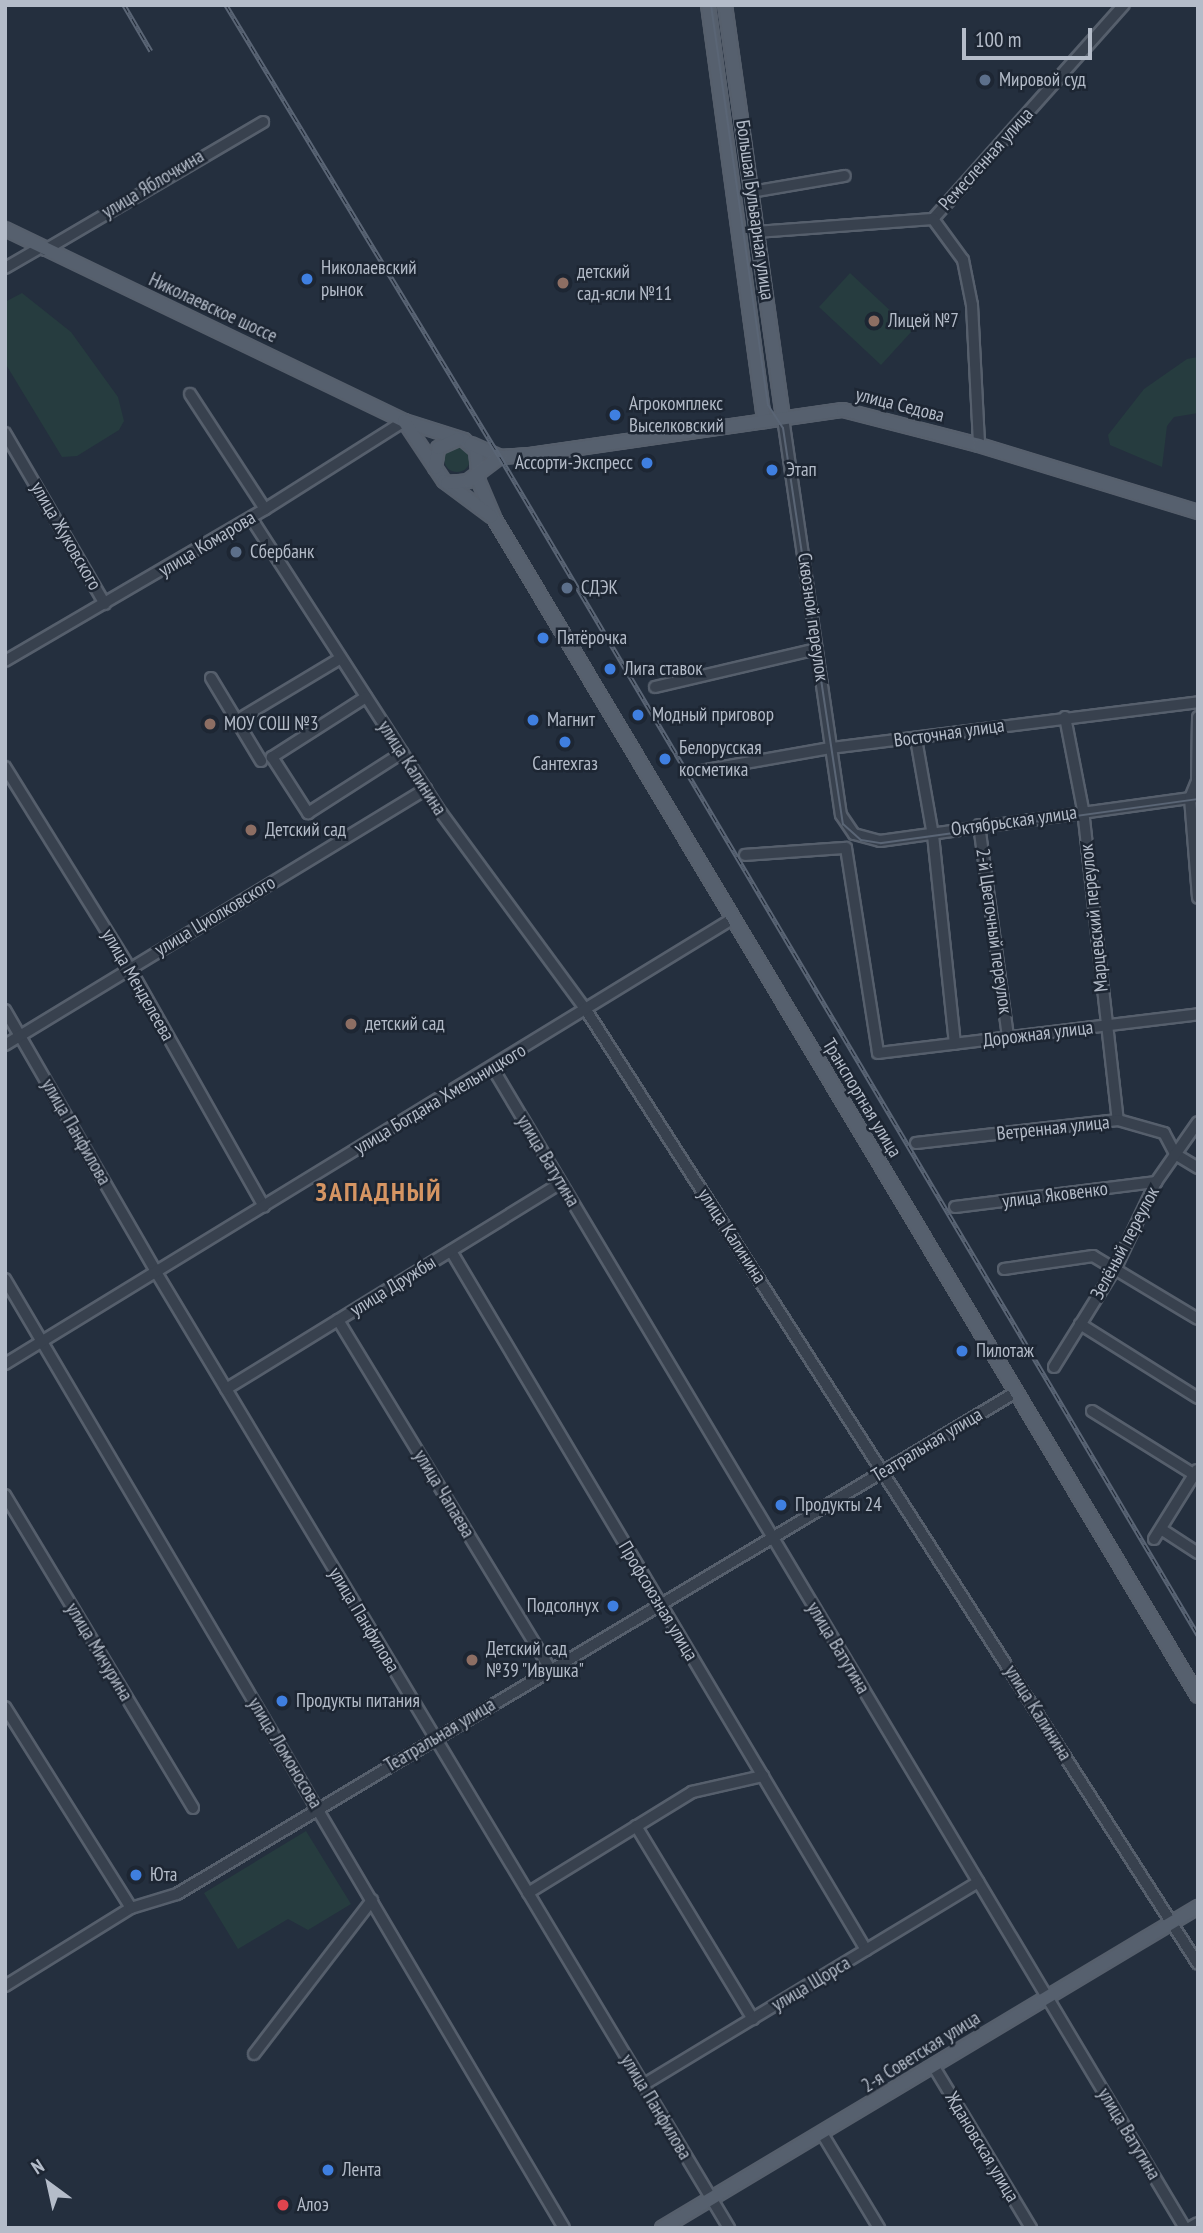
<!DOCTYPE html>
<html>
<head>
<meta charset="utf-8">
<style>
  body { margin:0 }
  #map { position:relative; width:1203px; height:2233px; overflow:hidden; background:#242f3e; font-family:"PT Sans Narrow",sans-serif }
  div>[style] { position:absolute }
  .green>* { inset:0; background:#263c3f }
  .round { border-radius:50% }
  .roads { filter:drop-shadow(2px 0 #565f6c) drop-shadow(-2px 0 #565f6c) drop-shadow(0 2px #565f6c) drop-shadow(0 -2px #565f6c) }
  .minor>* { height:10px; margin:-5px; padding:0 5px; transform-origin:5px; border-radius:5px; background:#38414e }
  .major>* { height:12px; margin:-6px; padding:0 6px; transform-origin:6px; border-radius:6px; background:#56606e }
  .tram>* { height:2px; margin:-1px; padding:0 1px; transform-origin:1px; border-radius:1px; background:#5a6575 }
  .rail>* { height:5px; margin-top:-2.5px; transform-origin:0; background:repeating-linear-gradient(90deg,#1d2633 0 8px,#5a6575 0 16px); box-sizing:border-box; border-block:2px solid #5a6575 }
  .dots>* { width:19px; height:19px; translate:-50% -50%; box-sizing:border-box; border:4px solid #1d2633; border-radius:50% }
  span { translate:-50% -50%; white-space:nowrap; text-align:center; line-height:1.15; -webkit-text-stroke:5px #1d2633; paint-order:stroke }
  .poi-label { font-size:19px; color:#b4bcc9 }
  .left { translate:0 -50%; text-align:left }
  .right { translate:-100% -50%; text-align:right }
  .street-label { font-size:19px; color:#b4bcc9 }
  .district-label { font-size:26px; color:#d59563; font-weight:700; letter-spacing:2px }
  .frame { position:absolute; inset:0; border:7px solid #b4bcc9; pointer-events:none }
  .north { position:absolute; left:14px; top:2149px; width:70px; height:70px; -webkit-text-stroke:5px #1d2633; paint-order:stroke; rotate:327deg; font-size:19px; font-weight:700; line-height:28px; text-align:center; color:#b4bcc9 }
  .north::after { content:''; display:block; margin:auto; width:24px; height:32px; background:#b4bcc9; clip-path:polygon(50% 0,100% 100%,50% 72%,0 100%) }
  .scale { position:absolute; left:962px; top:28px; width:130px; height:32px; box-sizing:border-box; border:4px solid #b4bcc9; border-top:0; padding-left:9px; font-size:21px; line-height:24px; white-space:nowrap; color:#b4bcc9; -webkit-text-stroke:5px #1d2633; paint-order:stroke }
</style>
</head>
<body>
<div id="map">
  <div class="green">
    <div style="clip-path:polygon(850px 273px,912px 331px,881px 365px,819px 307px)"></div>
    <div style="clip-path:polygon(22px 293px,71px 332px,118px 397px,124px 421px,119px 430px,77px 456px,62px 457px,5px 363px,5px 302px)"></div>
    <div style="clip-path:polygon(1198px 357px,1198px 413px,1174px 417px,1167px 426px,1162px 467px,1110px 445px,1108px 435px,1144px 389px,1187px 359px)"></div>
    <div class="round" style="left:444px;top:446px;width:26px;height:26px"></div>
    <div style="clip-path:polygon(306px 1831px,351px 1904px,308px 1930px,288px 1919px,238px 1949px,204px 1893px)"></div>
  </div>
  <div class="roads">
    <div class="minor">
      <div style="left:751px;top:192px;width:95px;rotate:-9.7deg"></div>
      <div style="left:933px;top:219px;width:287px;rotate:-48.3deg"></div>
      <div style="left:756px;top:232px;width:177px;rotate:-4.2deg"></div>
      <div style="left:933px;top:219px;width:51px;rotate:53.8deg"></div>
      <div style="left:963px;top:260px;width:46px;rotate:78.7deg"></div>
      <div style="left:972px;top:305px;width:140px;rotate:87.1deg"></div>
      <div style="left:45px;top:250px;width:253px;rotate:-30.4deg"></div>
      <div style="left:5px;top:268px;width:39px;rotate:-30deg"></div>
      <div style="left:190px;top:394px;width:137px;rotate:56.9deg"></div>
      <div style="left:783px;top:418px;width:401px;rotate:81.7deg"></div>
      <div style="left:841px;top:815px;width:23px;rotate:56deg"></div>
      <div style="left:854px;top:834px;width:27px;rotate:15deg"></div>
      <div style="left:880px;top:841px;width:321px;rotate:-7.9deg"></div>
      <div style="left:5px;top:433px;width:198px;rotate:59.7deg"></div>
      <div style="left:251px;top:518px;width:352px;rotate:57.2deg"></div>
      <div style="left:442px;top:814px;width:243px;rotate:53.7deg"></div>
      <div style="left:586px;top:1010px;width:1133px;rotate:57.32deg"></div>
      <div style="left:5px;top:661px;width:301px;rotate:-30.3deg"></div>
      <div style="left:265px;top:509px;width:165px;rotate:-32.3deg"></div>
      <div style="left:211px;top:678px;width:97px;rotate:58.9deg"></div>
      <div style="left:655px;top:687px;width:166px;rotate:-13.2deg"></div>
      <div style="left:366px;top:697px;width:112px;rotate:147.4deg"></div>
      <div style="left:272px;top:757px;width:67px;rotate:57.3deg"></div>
      <div style="left:308px;top:813px;width:112px;rotate:-32.6deg"></div>
      <div style="left:1065px;top:717px;width:95px;rotate:79deg"></div>
      <div style="left:1083px;top:810px;width:312px;rotate:83.6deg"></div>
      <div style="left:1198px;top:717px;width:64px;rotate:90.9deg"></div>
      <div style="left:1197px;top:781px;width:18px;rotate:112deg"></div>
      <div style="left:1190px;top:798px;width:100px;rotate:85.4deg"></div>
      <div style="left:236px;top:721px;width:122px;rotate:-31deg"></div>
      <div style="left:916px;top:739px;width:97px;rotate:80deg"></div>
      <div style="left:933px;top:835px;width:210px;rotate:84deg"></div>
      <div style="left:5px;top:767px;width:235px;rotate:58.2deg"></div>
      <div style="left:129px;top:967px;width:275px;rotate:60.6deg"></div>
      <div style="left:700px;top:771px;width:133px;rotate:-10deg"></div>
      <div style="left:831px;top:748px;width:370px;rotate:-7.1deg"></div>
      <div style="left:979px;top:825px;width:214px;rotate:82.2deg"></div>
      <div style="left:745px;top:855px;width:101px;rotate:-4deg"></div>
      <div style="left:846px;top:848px;width:207px;rotate:81.1deg"></div>
      <div style="left:878px;top:1053px;width:322px;rotate:-6.9deg"></div>
      <div style="left:5px;top:1010px;width:302px;rotate:60deg"></div>
      <div style="left:156px;top:1272px;width:1115px;rotate:59.06deg"></div>
      <div style="left:5px;top:1045px;width:493px;rotate:-31.3deg"></div>
      <div style="left:492px;top:1067px;width:1352px;rotate:59.17deg"></div>
      <div style="left:916px;top:1143px;width:203px;rotate:-6.5deg"></div>
      <div style="left:1118px;top:1120px;width:48px;rotate:15.8deg"></div>
      <div style="left:1164px;top:1133px;width:24px;rotate:62deg"></div>
      <div style="left:1175px;top:1154px;width:27px;rotate:31deg"></div>
      <div style="left:955px;top:1207px;width:203px;rotate:-7.1deg"></div>
      <div style="left:451px;top:1251px;width:813px;rotate:59.3deg"></div>
      <div style="left:1004px;top:1269px;width:90px;rotate:-8.3deg"></div>
      <div style="left:1093px;top:1256px;width:122px;rotate:31deg"></div>
      <div style="left:5px;top:1279px;width:1101px;rotate:59.5deg"></div>
      <div style="left:338px;top:1320px;width:407px;rotate:58.7deg"></div>
      <div style="left:1080px;top:1324px;width:139px;rotate:32.1deg"></div>
      <div style="left:5px;top:1364px;width:852px;rotate:-31.47deg"></div>
      <div style="left:1054px;top:1367px;width:118px;rotate:-58.2deg"></div>
      <div style="left:1116px;top:1267px;width:94px;rotate:-64.8deg"></div>
      <div style="left:1156px;top:1182px;width:73px;rotate:-55deg"></div>
      <div style="left:226px;top:1389px;width:393px;rotate:-31.6deg"></div>
      <div style="left:1092px;top:1411px;width:125px;rotate:31.9deg"></div>
      <div style="left:5px;top:1495px;width:365px;rotate:59deg"></div>
      <div style="left:1161px;top:1529px;width:44px;rotate:33deg"></div>
      <div style="left:1154px;top:1539px;width:81px;rotate:-58.1deg"></div>
      <div style="left:5px;top:1707px;width:237px;rotate:57.9deg"></div>
      <div style="left:636px;top:1826px;width:226px;rotate:58.8deg"></div>
      <div style="left:528px;top:1893px;width:193px;rotate:-31.6deg"></div>
      <div style="left:692px;top:1792px;width:73px;rotate:-12.7deg"></div>
      <div style="left:5px;top:1986px;width:148px;rotate:-31.8deg"></div>
      <div style="left:131px;top:1908px;width:48px;rotate:-16.9deg"></div>
      <div style="left:177px;top:1894px;width:978px;rotate:-30.89deg"></div>
      <div style="left:254px;top:2054px;width:194px;rotate:-52.5deg"></div>
      <div style="left:934px;top:2067px;width:188px;rotate:58.9deg"></div>
      <div style="left:643px;top:2085px;width:392px;rotate:-31.2deg"></div>
      <div style="left:823px;top:2135px;width:109px;rotate:58.9deg"></div>
      <div style="left:1189px;top:2228px;width:10px;rotate:-29deg"></div>
    </div>
    <div class="major">
      <div style="left:708px;top:5px;width:420px;rotate:82.3deg"></div>
      <div style="left:725px;top:5px;width:417px;rotate:82deg"></div>
      <div style="left:5px;top:229px;width:443px;rotate:25.7deg"></div>
      <div style="left:404px;top:421px;width:63px;rotate:17.6deg"></div>
      <div style="left:464px;top:440px;width:16px;rotate:40deg"></div>
      <div style="left:476px;top:450px;width:32px;rotate:85deg"></div>
      <div style="left:479px;top:482px;width:39px;rotate:67deg"></div>
      <div style="left:494px;top:518px;width:1372px;rotate:59.14deg"></div>
      <div style="left:404px;top:421px;width:72px;rotate:56.3deg"></div>
      <div style="left:444px;top:481px;width:59px;rotate:36.7deg"></div>
      <div style="left:471px;top:444px;width:32px;rotate:24deg"></div>
      <div style="left:500px;top:457px;width:30px;rotate:-4deg"></div>
      <div style="left:530px;top:455px;width:316px;rotate:-8.2deg"></div>
      <div style="left:843px;top:410px;width:140px;rotate:14.4deg"></div>
      <div style="left:979px;top:445px;width:229px;rotate:17deg"></div>
      <div style="left:435px;top:468px;width:20px;rotate:-81deg"></div>
      <div style="left:438px;top:448px;width:22px;rotate:-24deg"></div>
      <div style="left:447px;top:483px;width:21px;rotate:-5deg"></div>
      <div style="left:468px;top:481px;width:40px;rotate:-37deg"></div>
      <div style="left:662px;top:2228px;width:625px;rotate:-30.92deg"></div>
    </div>
  </div>
  <div class="tram">
    <div style="left:711px;top:5px;width:404px;rotate:81.9deg"></div>
    <div style="left:768px;top:405px;width:27px;rotate:57deg"></div>
    <div style="left:783px;top:428px;width:401px;rotate:81.4deg"></div>
    <div style="left:843px;top:824px;width:24px;rotate:42deg"></div>
    <div style="left:861px;top:840px;width:20px;rotate:9deg"></div>
    <div style="left:881px;top:843px;width:320px;rotate:-7.9deg"></div>
  </div>
  <div class="rail">
    <div style="left:124px;top:5px;width:53px;rotate:59.6deg"></div>
    <div style="left:226px;top:5px;width:529px;rotate:58.78deg"></div>
    <div style="left:500px;top:457px;width:1369px;rotate:59.35deg"></div>
  </div>
  <div class="dots">
    <div style="left:985px;top:80px;background:#5c6f8a"></div>
    <div style="left:307px;top:279px;background:#3f7fe0"></div>
    <div style="left:563px;top:283px;background:#8d6e63"></div>
    <div style="left:874px;top:321px;background:#8d6e63"></div>
    <div style="left:615px;top:415px;background:#3f7fe0"></div>
    <div style="left:647px;top:463px;background:#3f7fe0"></div>
    <div style="left:772px;top:470px;background:#3f7fe0"></div>
    <div style="left:236px;top:552px;background:#5c6f8a"></div>
    <div style="left:567px;top:588px;background:#5c6f8a"></div>
    <div style="left:543px;top:638px;background:#3f7fe0"></div>
    <div style="left:610px;top:669px;background:#3f7fe0"></div>
    <div style="left:638px;top:715px;background:#3f7fe0"></div>
    <div style="left:533px;top:720px;background:#3f7fe0"></div>
    <div style="left:210px;top:724px;background:#8d6e63"></div>
    <div style="left:565px;top:742px;background:#3f7fe0"></div>
    <div style="left:665px;top:759px;background:#3f7fe0"></div>
    <div style="left:251px;top:830px;background:#8d6e63"></div>
    <div style="left:351px;top:1024px;background:#8d6e63"></div>
    <div style="left:962px;top:1351px;background:#3f7fe0"></div>
    <div style="left:781px;top:1505px;background:#3f7fe0"></div>
    <div style="left:613px;top:1606px;background:#3f7fe0"></div>
    <div style="left:472px;top:1660px;background:#8d6e63"></div>
    <div style="left:282px;top:1701px;background:#3f7fe0"></div>
    <div style="left:136px;top:1875px;background:#3f7fe0"></div>
    <div style="left:328px;top:2170px;background:#3f7fe0"></div>
    <div style="left:283px;top:2205px;background:#e0444e"></div>
  </div>
  <div class="poi-label">
    <span class="left" style="left:999px;top:80px">Мировой суд</span>
    <span class="left" style="left:321px;top:279px">Николаевский<br>рынок</span>
    <span class="left" style="left:577px;top:283px">детский<br>сад-ясли №11</span>
    <span class="left" style="left:888px;top:321px">Лицей №7</span>
    <span class="left" style="left:629px;top:415px">Агрокомплекс<br>Выселковский</span>
    <span class="right" style="left:633px;top:463px">Ассорти-Экспресс</span>
    <span class="left" style="left:786px;top:470px">Этап</span>
    <span class="left" style="left:250px;top:552px">Сбербанк</span>
    <span class="left" style="left:581px;top:588px">СДЭК</span>
    <span class="left" style="left:557px;top:638px">Пятёрочка</span>
    <span class="left" style="left:624px;top:669px">Лига ставок</span>
    <span class="left" style="left:652px;top:715px">Модный приговор</span>
    <span class="left" style="left:547px;top:720px">Магнит</span>
    <span class="left" style="left:224px;top:724px">МОУ СОШ №3</span>
    <span class="left" style="left:679px;top:759px">Белорусская<br>косметика</span>
    <span style="left:565px;top:764px">Сантехгаз</span>
    <span class="left" style="left:265px;top:830px">Детский сад</span>
    <span class="left" style="left:365px;top:1024px">детский сад</span>
    <span class="left" style="left:976px;top:1351px">Пилотаж</span>
    <span class="left" style="left:795px;top:1505px">Продукты 24</span>
    <span class="right" style="left:599px;top:1606px">Подсолнух</span>
    <span class="left" style="left:486px;top:1660px">Детский сад<br>№39 "Ивушка"</span>
    <span class="left" style="left:296px;top:1701px">Продукты питания</span>
    <span class="left" style="left:150px;top:1875px">Юта</span>
    <span class="left" style="left:342px;top:2170px">Лента</span>
    <span class="left" style="left:297px;top:2205px">Алоэ</span>
  </div>
  <div class="street-label">
    <span style="left:986px;top:159px;rotate:-48deg">Ремесленная улица</span>
    <span style="left:153px;top:184px;rotate:-31deg">улица Яблочкина</span>
    <span style="left:755px;top:210px;rotate:82deg">Большая Бульварная улица</span>
    <span style="left:213px;top:308px;rotate:25deg">Николаевское шоссе</span>
    <span style="left:900px;top:405px;rotate:14deg">улица Седова</span>
    <span style="left:66px;top:536px;rotate:60deg">улица Жуковского</span>
    <span style="left:207px;top:544px;rotate:-31deg">улица Комарова</span>
    <span style="left:813px;top:617px;rotate:82deg">Сквозной переулок</span>
    <span style="left:949px;top:733px;rotate:-8deg">Восточная улица</span>
    <span style="left:412px;top:768px;rotate:57deg">улица Калинина</span>
    <span style="left:1014px;top:821px;rotate:-8deg">Октябрьская улица</span>
    <span style="left:215px;top:916px;rotate:-31deg">улица Циолковского</span>
    <span style="left:1094px;top:918px;rotate:-96deg">Марцевский переулок</span>
    <span style="left:994px;top:931px;rotate:82deg">2-й Цветочный переулок</span>
    <span style="left:138px;top:985px;rotate:60deg">улица Менделеева</span>
    <span style="left:1038px;top:1034px;rotate:-7deg">Дорожная улица</span>
    <span style="left:862px;top:1098px;rotate:59deg">Транспортная улица</span>
    <span style="left:440px;top:1099px;rotate:-31deg">улица Богдана Хмельницкого</span>
    <span style="left:1053px;top:1128px;rotate:-6deg">Ветренная улица</span>
    <span style="left:76px;top:1132px;rotate:60deg">улица Панфилова</span>
    <span style="left:548px;top:1161px;rotate:59deg">улица Ватутина</span>
    <span style="left:1055px;top:1195px;rotate:-7deg">улица Яковенко</span>
    <span style="left:732px;top:1236px;rotate:57deg">улица Калинина</span>
    <span style="left:1125px;top:1243px;rotate:-62deg">Зелёный переулок</span>
    <span style="left:393px;top:1286px;rotate:-32deg">улица Дружбы</span>
    <span style="left:927px;top:1445px;rotate:-31deg">Театральная улица</span>
    <span style="left:444px;top:1494px;rotate:59deg">улица Чапаева</span>
    <span style="left:658px;top:1601px;rotate:59deg">Профсоюзная улица</span>
    <span style="left:364px;top:1620px;rotate:59deg">улица Панфилова</span>
    <span style="left:838px;top:1648px;rotate:59deg">улица Ватутина</span>
    <span style="left:99px;top:1652px;rotate:59deg">улица Мичурина</span>
    <span style="left:1038px;top:1713px;rotate:58deg">улица Калинина</span>
    <span style="left:440px;top:1735px;rotate:-31deg">Театральная улица</span>
    <span style="left:285px;top:1753px;rotate:59deg">улица Ломоносова</span>
    <span style="left:811px;top:1984px;rotate:-31deg">улица Щорса</span>
    <span style="left:921px;top:2052px;rotate:-32deg">2-я Советская улица</span>
    <span style="left:656px;top:2107px;rotate:59deg">улица Панфилова</span>
    <span style="left:1129px;top:2134px;rotate:59deg">улица Ватутина</span>
    <span style="left:982px;top:2147px;rotate:59deg">Ждановская улица</span>
  </div>
  <div class="district-label">
    <span style="left:379px;top:1192px">ЗАПАДНЫЙ</span>
  </div>
  <div class="frame"></div>
  <div class="north">N</div>
  <div class="scale">100 m</div>
</div>
</body>
</html>
